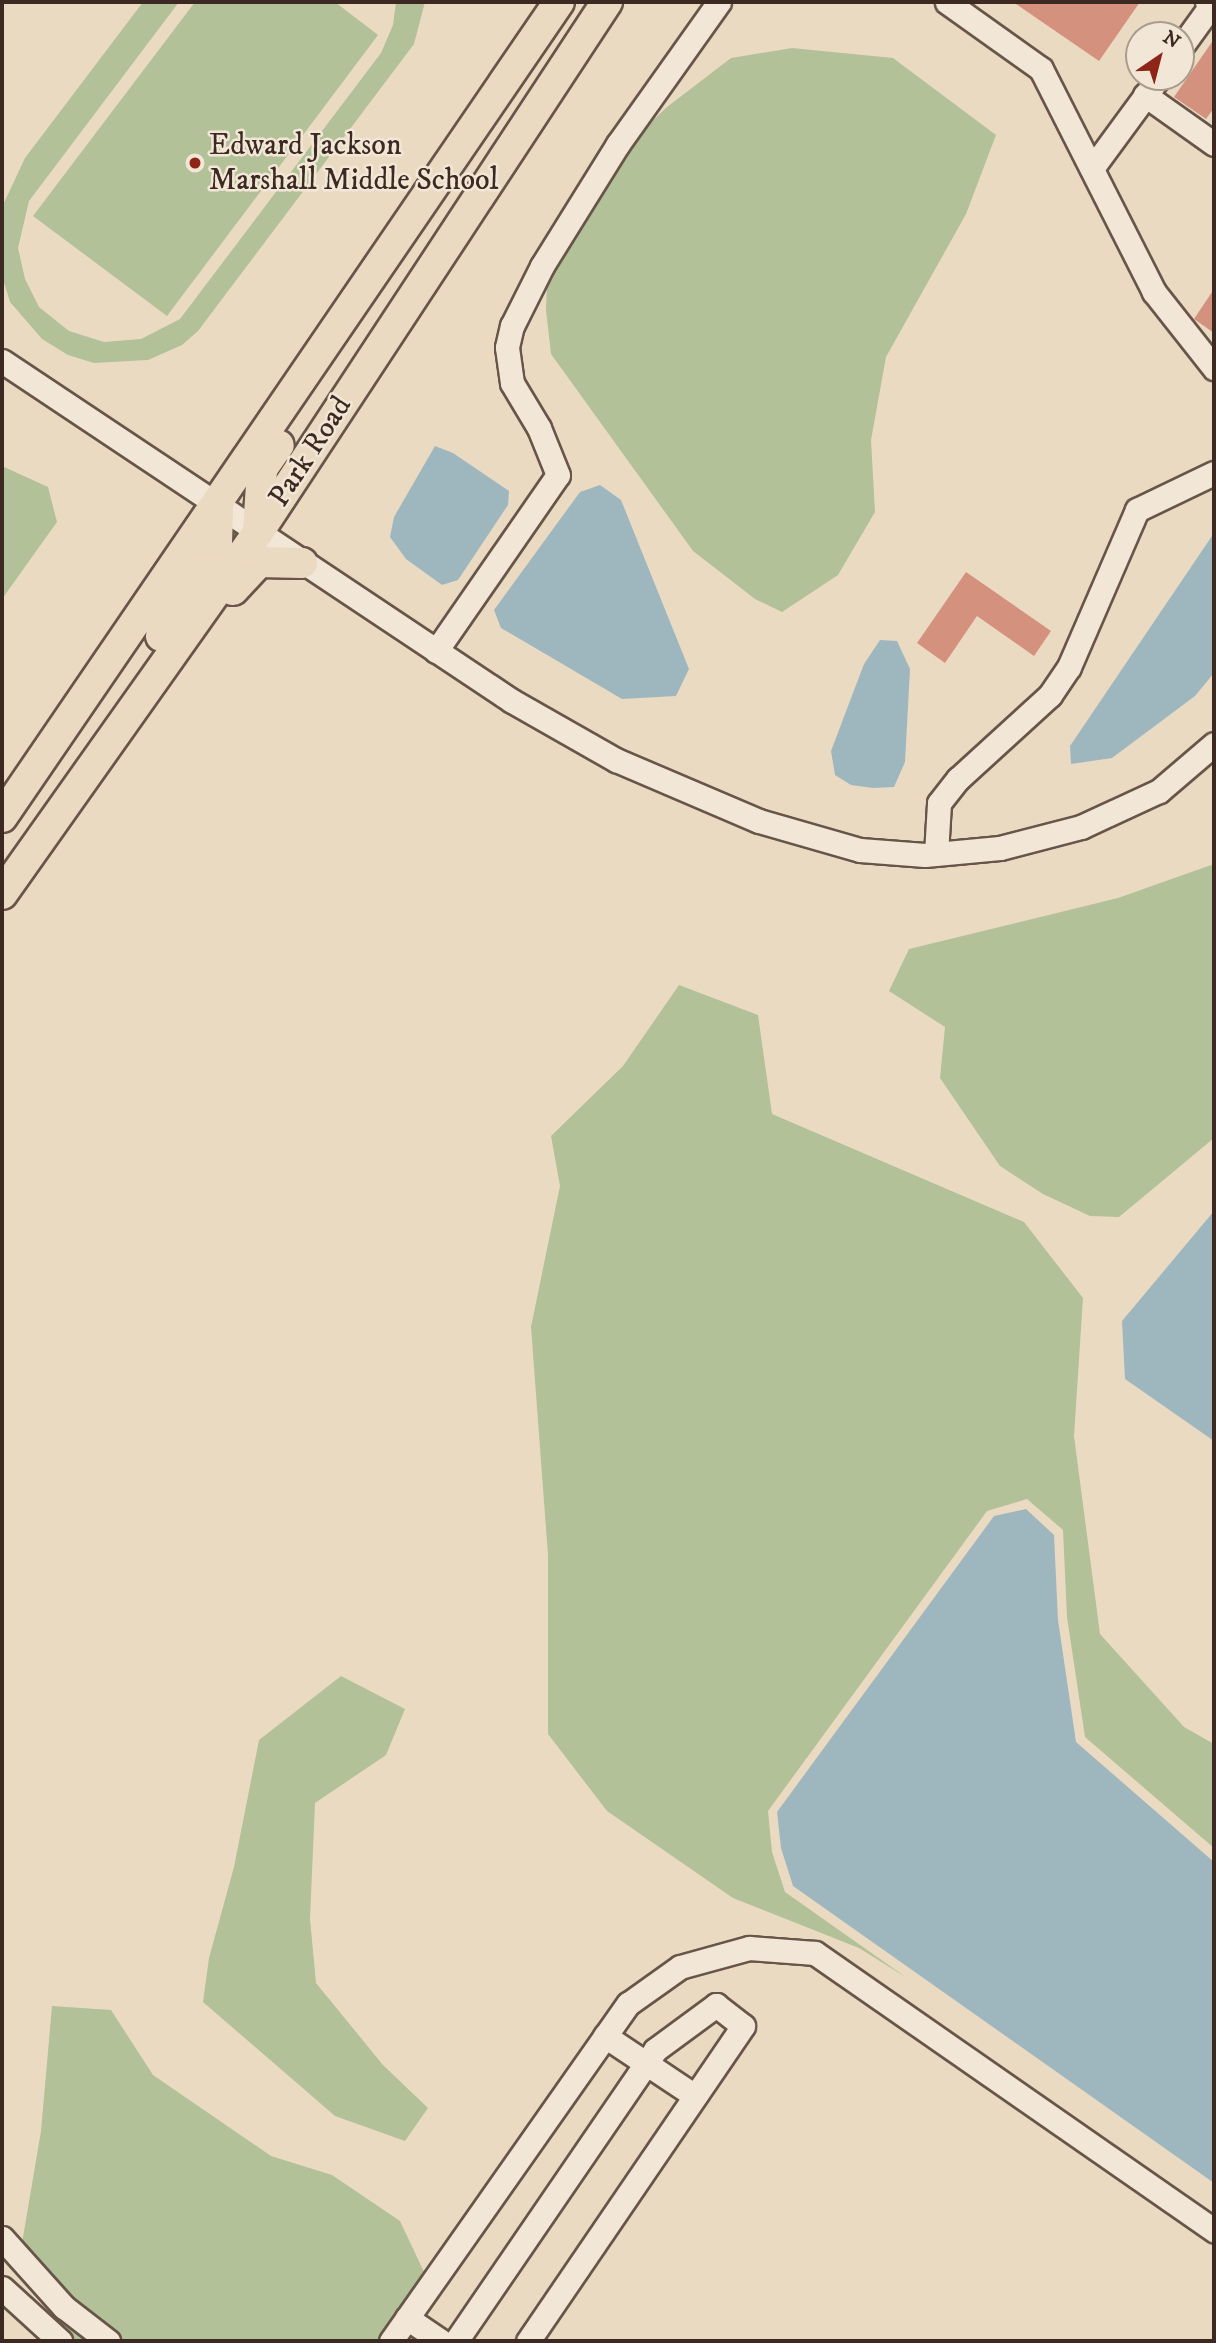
<!DOCTYPE html>
<html>
<head>
<meta charset="utf-8">
<style>
  body { margin:0 }
  #map { position:relative; width:1216px; height:2343px; overflow:hidden; background:#ebdac2; font-family:"IM FELL DW Pica",serif }
  div>[style] { position:absolute }
  .green>* { inset:0; background:#b2c197 }
  .water>* { inset:0; background:#9eb7bf }
  .building>* { inset:0; background:#d4917d }
  .roads { filter:drop-shadow(2px 0 #685549) drop-shadow(-2px 0 #685549) drop-shadow(0 2px #685549) drop-shadow(0 -2px #685549) }
  .minor>* { height:23px; margin:-11.5px; padding:0 11.5px; transform-origin:11.5px; border-radius:11.5px; background:#f2e7d7 }
  .major>* { height:30px; margin:-15px; padding:0 15px; transform-origin:15px; border-radius:15px; background:#ebdac2 }
  .dots>* { width:19px; height:19px; translate:-50% -50%; box-sizing:border-box; border:4px solid #f2e7d7; border-radius:50% }
  span { translate:-50% -50%; white-space:nowrap; text-align:center; line-height:1.15; -webkit-text-stroke:5px #f2e7d7; paint-order:stroke }
  .poi-label { font-size:30px; color:#3c2921 }
  .left { translate:0 -50%; text-align:left }
  .street-label { font-size:30px; color:#3c2921 }
  .frame { position:absolute; inset:0; border:4px solid #3c2921; pointer-events:none }
  .north { position:absolute; left:1125px; top:21px; width:70px; height:70px; box-sizing:border-box; background:#f2e7d7; border:2px solid #a99b8e; border-radius:50%; rotate:35deg; font-size:19px; font-weight:700; line-height:28px; text-align:center; color:#3c2921 }
  .north::after { content:''; display:block; margin:auto; width:24px; height:32px; background:#8f2418; clip-path:polygon(50% 0,100% 100%,50% 72%,0 100%) }
</style>
</head>
<body>
<div id="map">
  <div class="green">
    <div style="clip-path:polygon(143px 2px,179px 2px,29px 201px,18px 248px,25px 279px,39px 307px,69px 331px,104px 342px,141px 339px,180px 319px,381px 53px,393px 25px,396px 2px,425px 2px,414px 44px,198px 331px,182px 345px,148px 360px,94px 363px,68px 355px,42px 339px,10px 302px,2px 276px,2px 207px,25px 158px)"></div>
    <div style="clip-path:polygon(195px 2px,335px 2px,378px 35px,167px 316px,33px 216px)"></div>
    <div style="clip-path:polygon(792px 48px,893px 58px,996px 135px,966px 214px,886px 357px,871px 440px,875px 512px,838px 575px,782px 612px,755px 599px,693px 551px,551px 354px,546px 310px,547px 282px,614px 158px,667px 107px,731px 58px)"></div>
    <div style="clip-path:polygon(2px 466px,48px 487px,57px 522px,2px 599px)"></div>
    <div style="clip-path:polygon(1214px 864px,1214px 1138px,1119px 1217px,1090px 1216px,1043px 1194px,1000px 1166px,940px 1078px,945px 1027px,889px 991px,909px 949px,1118px 898px)"></div>
    <div style="clip-path:polygon(679px 985px,758px 1015px,772px 1114px,1024px 1222px,1083px 1298px,1074px 1436px,1100px 1634px,1184px 1727px,1214px 1744px,1214px 1848px,1085px 1737px,1067px 1617px,1063px 1530px,1027px 1499px,987px 1511px,768px 1811px,772px 1852px,785px 1892px,907px 1978px,859px 1948px,733px 1898px,607px 1811px,548px 1734px,548px 1555px,531px 1327px,560px 1186px,551px 1136px,623px 1066px)"></div>
    <div style="clip-path:polygon(341px 1676px,405px 1709px,386px 1755px,315px 1803px,310px 1919px,316px 1983px,383px 2065px,428px 2108px,405px 2141px,335px 2116px,203px 2002px,209px 1958px,234px 1867px,259px 1740px)"></div>
    <div style="clip-path:polygon(52px 2006px,111px 2010px,153px 2075px,271px 2156px,332px 2175px,400px 2221px,425px 2274px,388px 2341px,60px 2341px,21px 2249px,41px 2131px)"></div>
  </div>
  <div class="water">
    <div style="clip-path:polygon(435px 446px,453px 453px,509px 491px,508px 505px,458px 580px,442px 585px,406px 559px,390px 537px,394px 517px)"></div>
    <div style="clip-path:polygon(600px 485px,621px 500px,689px 669px,676px 696px,622px 699px,501px 628px,494px 610px,580px 492px)"></div>
    <div style="clip-path:polygon(1214px 533px,1214px 673px,1195px 696px,1112px 758px,1071px 764px,1070px 746px)"></div>
    <div style="clip-path:polygon(880px 640px,897px 641px,910px 669px,905px 762px,894px 787px,873px 788px,851px 785px,835px 775px,831px 751px,864px 664px)"></div>
    <div style="clip-path:polygon(1214px 1211px,1214px 1441px,1125px 1379px,1122px 1321px)"></div>
    <div style="clip-path:polygon(1026px 1509px,1054px 1535px,1058px 1620px,1076px 1742px,1214px 1862px,1214px 2183px,793px 1886px,781px 1848px,777px 1812px,994px 1516px)"></div>
  </div>
  <div class="building">
    <div style="clip-path:polygon(1013px 2px,1140px 2px,1099px 61px)"></div>
    <div style="clip-path:polygon(1214px 39px,1214px 108px,1206px 119px,1174px 97px)"></div>
    <div style="clip-path:polygon(1214px 289px,1214px 333px,1194px 319px)"></div>
    <div style="clip-path:polygon(966px 572px,1051px 631px,1034px 656px,977px 616px,945px 663px,917px 643px)"></div>
  </div>
  <div class="roads">
    <div class="minor">
      <div style="left:947px;top:2px;width:115px;rotate:35.5deg"></div>
      <div style="left:1041px;top:69px;width:250px;rotate:63.1deg"></div>
      <div style="left:1154px;top:292px;width:97px;rotate:51.7deg"></div>
      <div style="left:1181px;top:47px;width:49px;rotate:-54.1deg"></div>
      <div style="left:1210px;top:7px;width:6px;rotate:-121deg"></div>
      <div style="left:1145px;top:95px;width:85px;rotate:35.4deg"></div>
      <div style="left:1093px;top:167px;width:112px;rotate:-53.7deg"></div>
      <div style="left:2px;top:361px;width:613px;rotate:33.69deg"></div>
      <div style="left:512px;top:701px;width:120px;rotate:29.6deg"></div>
      <div style="left:616px;top:760px;width:155px;rotate:23.1deg"></div>
      <div style="left:759px;top:821px;width:105px;rotate:16deg"></div>
      <div style="left:860px;top:850px;width:65px;rotate:4.4deg"></div>
      <div style="left:925px;top:855px;width:75px;rotate:-5.3deg"></div>
      <div style="left:1000px;top:848px;width:84px;rotate:-14.5deg"></div>
      <div style="left:1081px;top:827px;width:86px;rotate:-24.8deg"></div>
      <div style="left:1159px;top:791px;width:72px;rotate:-40.5deg"></div>
      <div style="left:436px;top:651px;width:214px;rotate:-55.3deg"></div>
      <div style="left:558px;top:475px;width:51px;rotate:-112deg"></div>
      <div style="left:539px;top:428px;width:52px;rotate:-121deg"></div>
      <div style="left:512px;top:383px;width:36px;rotate:-98deg"></div>
      <div style="left:507px;top:347px;width:22px;rotate:-77deg"></div>
      <div style="left:512px;top:326px;width:67px;rotate:-63.4deg"></div>
      <div style="left:542px;top:266px;width:144px;rotate:-58.1deg"></div>
      <div style="left:618px;top:144px;width:174px;rotate:-54.6deg"></div>
      <div style="left:936px;top:854px;width:51px;rotate:-86.6deg"></div>
      <div style="left:939px;top:803px;width:31px;rotate:-52deg"></div>
      <div style="left:958px;top:779px;width:125px;rotate:-42.4deg"></div>
      <div style="left:1050px;top:695px;width:34px;rotate:-56deg"></div>
      <div style="left:1069px;top:667px;width:171px;rotate:-66.6deg"></div>
      <div style="left:1137px;top:510px;width:85px;rotate:-25.7deg"></div>
      <div style="left:605px;top:2036px;width:108px;rotate:33.7deg"></div>
      <div style="left:2px;top:2238px;width:93px;rotate:48.1deg"></div>
      <div style="left:64px;top:2307px;width:56px;rotate:37.7deg"></div>
      <div style="left:2px;top:2288px;width:79px;rotate:42.4deg"></div>
      <div style="left:407px;top:2318px;width:41px;rotate:34.1deg"></div>
      <div style="left:391px;top:2341px;width:412px;rotate:-54.9deg"></div>
      <div style="left:628px;top:2004px;width:64px;rotate:-35.4deg"></div>
      <div style="left:680px;top:1967px;width:72px;rotate:-15.4deg"></div>
      <div style="left:749px;top:1948px;width:66px;rotate:4.3deg"></div>
      <div style="left:815px;top:1953px;width:486px;rotate:34.8deg"></div>
      <div style="left:456px;top:2341px;width:353px;rotate:-55.6deg"></div>
      <div style="left:655px;top:2050px;width:76px;rotate:-36.4deg"></div>
      <div style="left:716px;top:2005px;width:34px;rotate:38deg"></div>
      <div style="left:743px;top:2026px;width:381px;rotate:124.3deg"></div>
    </div>
    <div class="major">
      <div style="left:258px;top:530px;width:61px;rotate:-86.2deg"></div>
      <div style="left:262px;top:469px;width:29px;rotate:-55deg"></div>
      <div style="left:233px;top:590px;width:38px;rotate:-47deg"></div>
      <div style="left:259px;top:562px;width:43px;rotate:1.3deg"></div>
      <div style="left:161px;top:636px;width:109px;rotate:-59.2deg"></div>
      <div style="left:217px;top:542px;width:36px;rotate:-88deg"></div>
      <div style="left:2px;top:817px;width:987px;rotate:-55.65deg"></div>
      <div style="left:2px;top:894px;width:441px;rotate:-54.7deg"></div>
      <div style="left:257px;top:534px;width:637px;rotate:-56.66deg"></div>
    </div>
  </div>
  <div class="dots">
    <div style="left:195px;top:163px;background:#8f2418"></div>
  </div>
  <div class="poi-label">
    <span class="left" style="left:209px;top:163px">Edward Jackson<br>Marshall Middle School</span>
  </div>
  <div class="street-label">
    <span style="left:311px;top:452px;rotate:-57deg">Park Road</span>
  </div>
  <div class="frame"></div>
  <div class="north">N</div>
</div>
</body>
</html>
